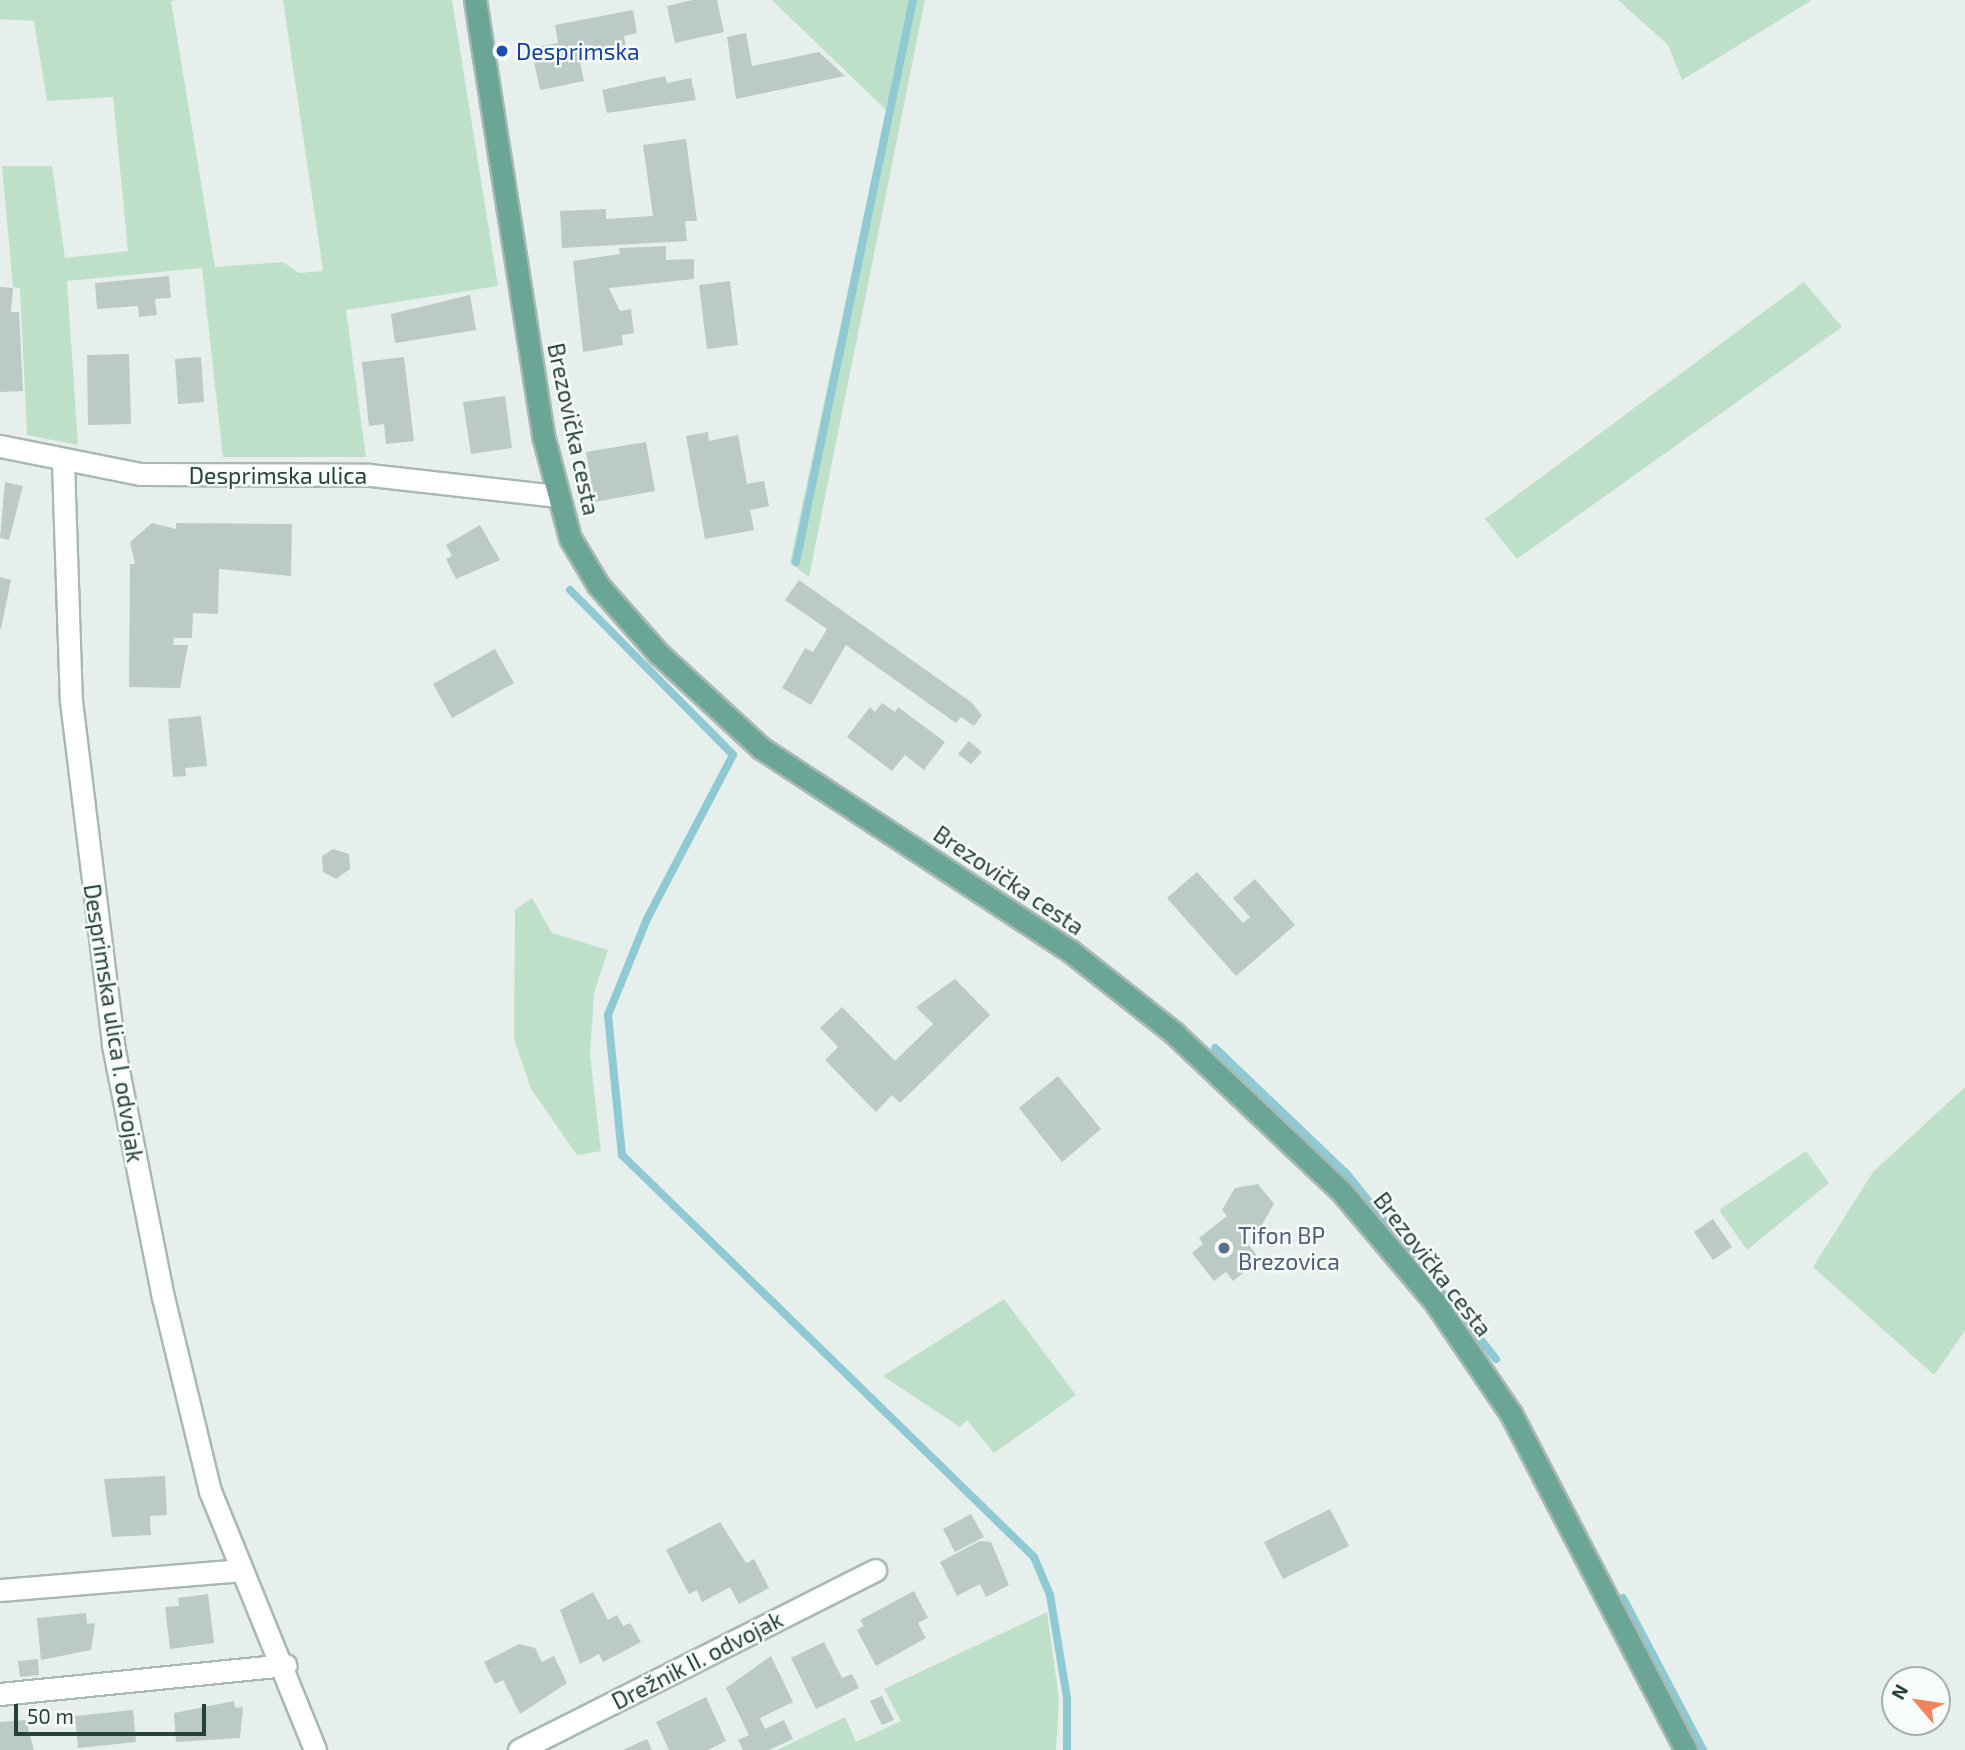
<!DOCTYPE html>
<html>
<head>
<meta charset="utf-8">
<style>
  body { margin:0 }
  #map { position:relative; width:1965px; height:1750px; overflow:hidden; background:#e6efeb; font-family:"Exo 2",sans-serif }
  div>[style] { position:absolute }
  .green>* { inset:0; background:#bfe0c8 }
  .stream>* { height:8px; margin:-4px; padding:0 4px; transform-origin:4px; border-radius:4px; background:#8ec9d4 }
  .building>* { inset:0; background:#bbcac4 }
  .roads { filter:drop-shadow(2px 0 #a8b8b2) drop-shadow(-2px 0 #a8b8b2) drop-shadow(0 2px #a8b8b2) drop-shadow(0 -2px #a8b8b2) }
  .minor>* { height:21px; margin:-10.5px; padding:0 10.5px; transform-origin:10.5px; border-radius:10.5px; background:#fff }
  .major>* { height:21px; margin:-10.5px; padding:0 10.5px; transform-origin:10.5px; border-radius:10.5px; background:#6aa596 }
  .dots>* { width:19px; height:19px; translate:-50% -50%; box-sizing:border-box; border:4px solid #f7fbf9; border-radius:50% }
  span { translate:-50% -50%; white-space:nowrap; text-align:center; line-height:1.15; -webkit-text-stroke:5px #f7fbf9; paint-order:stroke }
  .transit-label { font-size:23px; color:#164399 }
  .left { translate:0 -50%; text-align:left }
  .street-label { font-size:23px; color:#24423a }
  .service-label { font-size:23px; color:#4e5e75 }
  .north { position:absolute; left:1881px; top:1666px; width:70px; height:70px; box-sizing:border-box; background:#f7fbf9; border:2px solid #a3b1ad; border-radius:50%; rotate:299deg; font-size:19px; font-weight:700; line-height:28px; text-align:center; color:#24423a }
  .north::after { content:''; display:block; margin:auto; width:24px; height:32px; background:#f4845f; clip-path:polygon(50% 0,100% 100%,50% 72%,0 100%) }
  .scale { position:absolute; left:14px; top:1704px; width:192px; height:32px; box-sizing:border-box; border:4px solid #24423a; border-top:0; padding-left:9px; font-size:21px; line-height:24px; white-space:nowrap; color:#24423a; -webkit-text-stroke:5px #f7fbf9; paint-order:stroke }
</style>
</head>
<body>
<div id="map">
  <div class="green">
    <div style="clip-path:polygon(0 0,177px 0,171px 1px,215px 267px,283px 262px,299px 273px,323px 271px,283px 0,452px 0,498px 286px,346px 310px,366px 457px,223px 457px,202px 268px,67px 281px,78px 445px,27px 435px,20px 288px,13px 287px,2px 166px,52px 166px,65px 258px,128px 251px,113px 97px,47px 101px,34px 21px,0 19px)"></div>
    <div style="clip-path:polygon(772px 0,925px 0,809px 577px,790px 563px,886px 110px)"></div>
    <div style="clip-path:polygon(1618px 0,1812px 0,1682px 80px,1668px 45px)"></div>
    <div style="clip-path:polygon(1804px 282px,1842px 327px,1517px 559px,1485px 519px)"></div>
    <div style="clip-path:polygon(532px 898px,552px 933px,608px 950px,594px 993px,590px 1055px,601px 1151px,577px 1155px,531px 1089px,514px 1039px,515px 910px)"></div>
    <div style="clip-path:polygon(1965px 1087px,1965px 1331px,1934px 1375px,1813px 1267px,1873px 1172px)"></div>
    <div style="clip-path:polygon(1806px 1151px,1829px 1183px,1747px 1250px,1719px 1210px)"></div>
    <div style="clip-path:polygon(1004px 1299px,1076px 1395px,994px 1453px,967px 1420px,960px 1427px,883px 1376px)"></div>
    <div style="clip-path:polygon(1047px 1612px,1059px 1699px,1056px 1750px,777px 1750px,845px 1717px,856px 1742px,901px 1721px,884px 1689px)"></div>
  </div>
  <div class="stream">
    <div style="left:796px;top:562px;width:574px;rotate:-78.24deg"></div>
    <div style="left:570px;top:590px;width:232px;rotate:45.3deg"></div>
    <div style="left:733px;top:755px;width:185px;rotate:117.7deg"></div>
    <div style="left:647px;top:919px;width:104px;rotate:112.1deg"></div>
    <div style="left:608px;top:1015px;width:141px;rotate:84.3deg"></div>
    <div style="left:622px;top:1155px;width:576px;rotate:44.3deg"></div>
    <div style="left:1034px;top:1557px;width:41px;rotate:67.2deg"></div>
    <div style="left:1050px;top:1595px;width:104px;rotate:80.6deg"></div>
    <div style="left:1067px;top:1698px;width:52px;rotate:90deg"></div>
    <div style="left:1215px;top:1048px;width:181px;rotate:43.7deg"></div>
    <div style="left:1346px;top:1173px;width:239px;rotate:51.1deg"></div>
    <div style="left:1623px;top:1598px;width:172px;rotate:62.2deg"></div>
  </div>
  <div class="building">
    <div style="clip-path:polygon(692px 0,717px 0,724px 32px,675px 43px,667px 6px)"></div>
    <div style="clip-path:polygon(633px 10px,637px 33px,624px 36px,627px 53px,580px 63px,584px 81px,540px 90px,531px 48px,558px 43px,555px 25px)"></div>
    <div style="clip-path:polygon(746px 33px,752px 66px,819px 52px,845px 76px,736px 99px,727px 37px)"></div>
    <div style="clip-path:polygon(665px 76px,667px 83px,691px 78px,696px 100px,607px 113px,602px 90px)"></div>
    <div style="clip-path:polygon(686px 139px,697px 221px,685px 221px,687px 241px,562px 248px,560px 211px,606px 209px,606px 219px,653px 216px,643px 145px)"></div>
    <div style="clip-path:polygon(666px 246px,666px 260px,694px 259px,694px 279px,609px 288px,620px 311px,631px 309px,634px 333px,622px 335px,623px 345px,583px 352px,573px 261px,620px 254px,619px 248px)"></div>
    <div style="clip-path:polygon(169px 276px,171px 298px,155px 299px,157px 315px,139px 317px,138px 306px,97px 309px,95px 283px)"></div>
    <div style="clip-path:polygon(730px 281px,738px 345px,707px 349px,699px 285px)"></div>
    <div style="clip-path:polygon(0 287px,13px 288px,11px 312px,19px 312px,23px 391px,0 392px)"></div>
    <div style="clip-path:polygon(470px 295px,476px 330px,395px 343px,391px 314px)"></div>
    <div style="clip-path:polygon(129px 354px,131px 424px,88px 425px,87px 355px)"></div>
    <div style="clip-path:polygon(201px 357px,204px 402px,178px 404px,175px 359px)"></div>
    <div style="clip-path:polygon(404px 357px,414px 441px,386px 444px,384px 424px,369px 426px,362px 362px)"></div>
    <div style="clip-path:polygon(505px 396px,512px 448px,471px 454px,463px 402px)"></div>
    <div style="clip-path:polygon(708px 432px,709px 441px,738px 435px,747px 484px,764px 481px,769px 506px,750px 510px,754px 530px,705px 539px,686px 436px)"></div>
    <div style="clip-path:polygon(646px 442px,655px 491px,595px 502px,586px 452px)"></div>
    <div style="clip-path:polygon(5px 482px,23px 486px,9px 540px,0 538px)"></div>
    <div style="clip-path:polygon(152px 523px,176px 529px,176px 523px,292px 524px,291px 576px,219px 569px,218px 614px,193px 613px,192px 638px,174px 638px,173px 645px,188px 645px,180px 688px,129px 687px,130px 564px,135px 564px,130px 542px)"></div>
    <div style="clip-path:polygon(480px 525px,500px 560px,456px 579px,446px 559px,452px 556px,446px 545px)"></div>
    <div style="clip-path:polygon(0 577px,11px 580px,1px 629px,0 629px)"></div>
    <div style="clip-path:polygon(799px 580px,971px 702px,982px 715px,974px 726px,961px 717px,956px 723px,846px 645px,811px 705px,782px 688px,805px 648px,813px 652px,827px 629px,785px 600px)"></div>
    <div style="clip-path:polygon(495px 649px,514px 683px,452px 718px,433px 684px)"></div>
    <div style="clip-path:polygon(882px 703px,895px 712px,898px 707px,945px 742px,924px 770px,905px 755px,892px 771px,847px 737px,870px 707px,875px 712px)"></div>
    <div style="clip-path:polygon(201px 716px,207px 766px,185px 768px,186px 776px,173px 777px,168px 719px)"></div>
    <div style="clip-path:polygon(969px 741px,982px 752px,971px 764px,958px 754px)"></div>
    <div style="clip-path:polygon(333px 849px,349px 854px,350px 869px,336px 879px,323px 872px,322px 856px)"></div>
    <div style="clip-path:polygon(1197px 872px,1243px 923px,1250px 917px,1233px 898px,1255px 879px,1295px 925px,1236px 976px,1167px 898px)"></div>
    <div style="clip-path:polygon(955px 979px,990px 1015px,900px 1103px,892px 1095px,876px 1112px,825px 1060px,838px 1047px,820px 1028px,842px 1007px,895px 1061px,933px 1024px,916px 1007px)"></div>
    <div style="clip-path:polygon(1058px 1076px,1101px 1129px,1062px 1162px,1019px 1108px)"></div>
    <div style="clip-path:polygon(1258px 1184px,1274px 1204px,1260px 1228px,1238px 1230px,1260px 1260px,1233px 1281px,1226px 1272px,1214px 1281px,1192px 1253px,1203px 1244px,1199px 1238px,1227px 1216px,1222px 1210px,1235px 1188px)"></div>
    <div style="clip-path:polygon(1713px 1219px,1732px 1247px,1713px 1260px,1694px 1232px)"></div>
    <div style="clip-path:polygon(165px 1476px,167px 1515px,150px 1516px,151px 1535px,112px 1537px,104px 1479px)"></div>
    <div style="clip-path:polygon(1330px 1509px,1349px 1546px,1283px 1579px,1264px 1542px)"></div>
    <div style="clip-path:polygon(971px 1514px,984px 1537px,955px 1552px,943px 1529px)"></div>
    <div style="clip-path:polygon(720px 1522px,746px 1563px,754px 1559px,769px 1588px,739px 1604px,730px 1587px,702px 1602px,697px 1590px,689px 1594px,666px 1550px)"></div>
    <div style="clip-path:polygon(980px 1541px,991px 1542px,1009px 1585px,986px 1597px,980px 1584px,957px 1596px,940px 1562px)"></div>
    <div style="clip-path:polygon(914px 1591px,928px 1618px,918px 1623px,926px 1638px,876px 1666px,857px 1630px,864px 1626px,860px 1620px)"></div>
    <div style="clip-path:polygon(593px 1592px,608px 1620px,617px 1615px,623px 1626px,630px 1623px,641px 1642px,603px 1662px,599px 1654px,580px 1664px,560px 1610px)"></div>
    <div style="clip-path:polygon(208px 1594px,214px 1643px,170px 1649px,165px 1607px,179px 1606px,178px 1598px)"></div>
    <div style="clip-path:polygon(86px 1613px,87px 1624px,95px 1623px,91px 1650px,41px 1660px,37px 1618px)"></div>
    <div style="clip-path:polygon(824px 1642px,842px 1678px,852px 1674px,859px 1688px,816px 1709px,791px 1658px)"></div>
    <div style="clip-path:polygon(519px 1644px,535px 1648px,542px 1662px,554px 1656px,567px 1683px,520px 1714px,503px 1680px,495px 1684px,484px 1662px)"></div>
    <div style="clip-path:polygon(771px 1656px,793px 1702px,760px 1718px,765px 1729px,784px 1720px,793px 1739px,769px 1750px,743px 1750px,738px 1740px,749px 1735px,726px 1688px)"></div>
    <div style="clip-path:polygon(38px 1659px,39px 1675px,20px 1677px,18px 1661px)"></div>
    <div style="clip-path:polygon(882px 1696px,894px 1720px,882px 1725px,870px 1701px)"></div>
    <div style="clip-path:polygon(706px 1697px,726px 1741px,708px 1750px,669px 1750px,656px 1722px)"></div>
    <div style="clip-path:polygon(234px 1701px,235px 1708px,243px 1707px,240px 1738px,176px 1742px,174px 1713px)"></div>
    <div style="clip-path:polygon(133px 1710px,136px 1742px,78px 1748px,75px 1716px)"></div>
    <div style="clip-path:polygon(26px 1720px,34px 1750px,0 1750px,0 1722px)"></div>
    <div style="clip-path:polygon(647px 1739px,652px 1750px,623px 1750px)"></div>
  </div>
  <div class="roads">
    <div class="minor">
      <div style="left:0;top:446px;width:143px;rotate:11.3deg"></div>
      <div style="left:140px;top:474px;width:230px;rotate:0.2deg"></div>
      <div style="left:370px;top:475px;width:188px;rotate:6.4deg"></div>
      <div style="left:63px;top:463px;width:238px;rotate:88.1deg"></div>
      <div style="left:71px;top:701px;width:347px;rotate:83deg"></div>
      <div style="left:113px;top:1045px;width:257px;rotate:78.8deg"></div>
      <div style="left:163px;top:1297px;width:200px;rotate:76.4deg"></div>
      <div style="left:210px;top:1491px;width:279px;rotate:67.9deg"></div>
      <div style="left:0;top:1590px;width:242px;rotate:-4.7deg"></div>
      <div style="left:0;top:1694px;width:287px;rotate:-5.8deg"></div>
      <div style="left:519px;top:1750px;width:399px;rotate:-26.8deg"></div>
    </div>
    <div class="major">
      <div style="left:475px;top:0;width:444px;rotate:81.1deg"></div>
      <div style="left:544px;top:439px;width:102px;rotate:75.3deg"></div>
      <div style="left:570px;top:538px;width:55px;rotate:59.2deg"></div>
      <div style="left:598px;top:585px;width:91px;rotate:48.6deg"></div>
      <div style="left:658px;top:653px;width:140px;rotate:42.7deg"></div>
      <div style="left:761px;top:748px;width:368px;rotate:33.3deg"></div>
      <div style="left:1069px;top:950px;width:134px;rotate:38.3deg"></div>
      <div style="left:1174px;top:1033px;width:231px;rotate:43.4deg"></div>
      <div style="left:1342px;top:1192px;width:144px;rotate:49.8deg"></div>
      <div style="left:1435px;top:1302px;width:135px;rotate:55.8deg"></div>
      <div style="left:1511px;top:1414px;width:379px;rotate:62.5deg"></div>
    </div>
  </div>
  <div class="dots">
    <div style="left:502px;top:51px;background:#1a4fb4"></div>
    <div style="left:1224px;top:1248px;background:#5c6f8a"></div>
  </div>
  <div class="transit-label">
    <span class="left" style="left:516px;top:51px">Desprimska</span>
  </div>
  <div class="street-label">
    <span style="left:574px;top:429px;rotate:78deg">Brezovička cesta</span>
    <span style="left:278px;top:475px">Desprimska ulica</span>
    <span style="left:1009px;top:880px;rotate:34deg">Brezovička cesta</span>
    <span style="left:114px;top:1023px;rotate:81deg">Desprimska ulica I. odvojak</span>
    <span style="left:1433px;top:1264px;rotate:52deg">Brezovička cesta</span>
    <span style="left:697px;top:1660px;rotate:-27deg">Drežnik II. odvojak</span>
  </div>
  <div class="service-label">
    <span class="left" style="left:1238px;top:1248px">Tifon BP<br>Brezovica</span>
  </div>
  <div class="north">N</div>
  <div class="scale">50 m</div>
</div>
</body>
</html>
